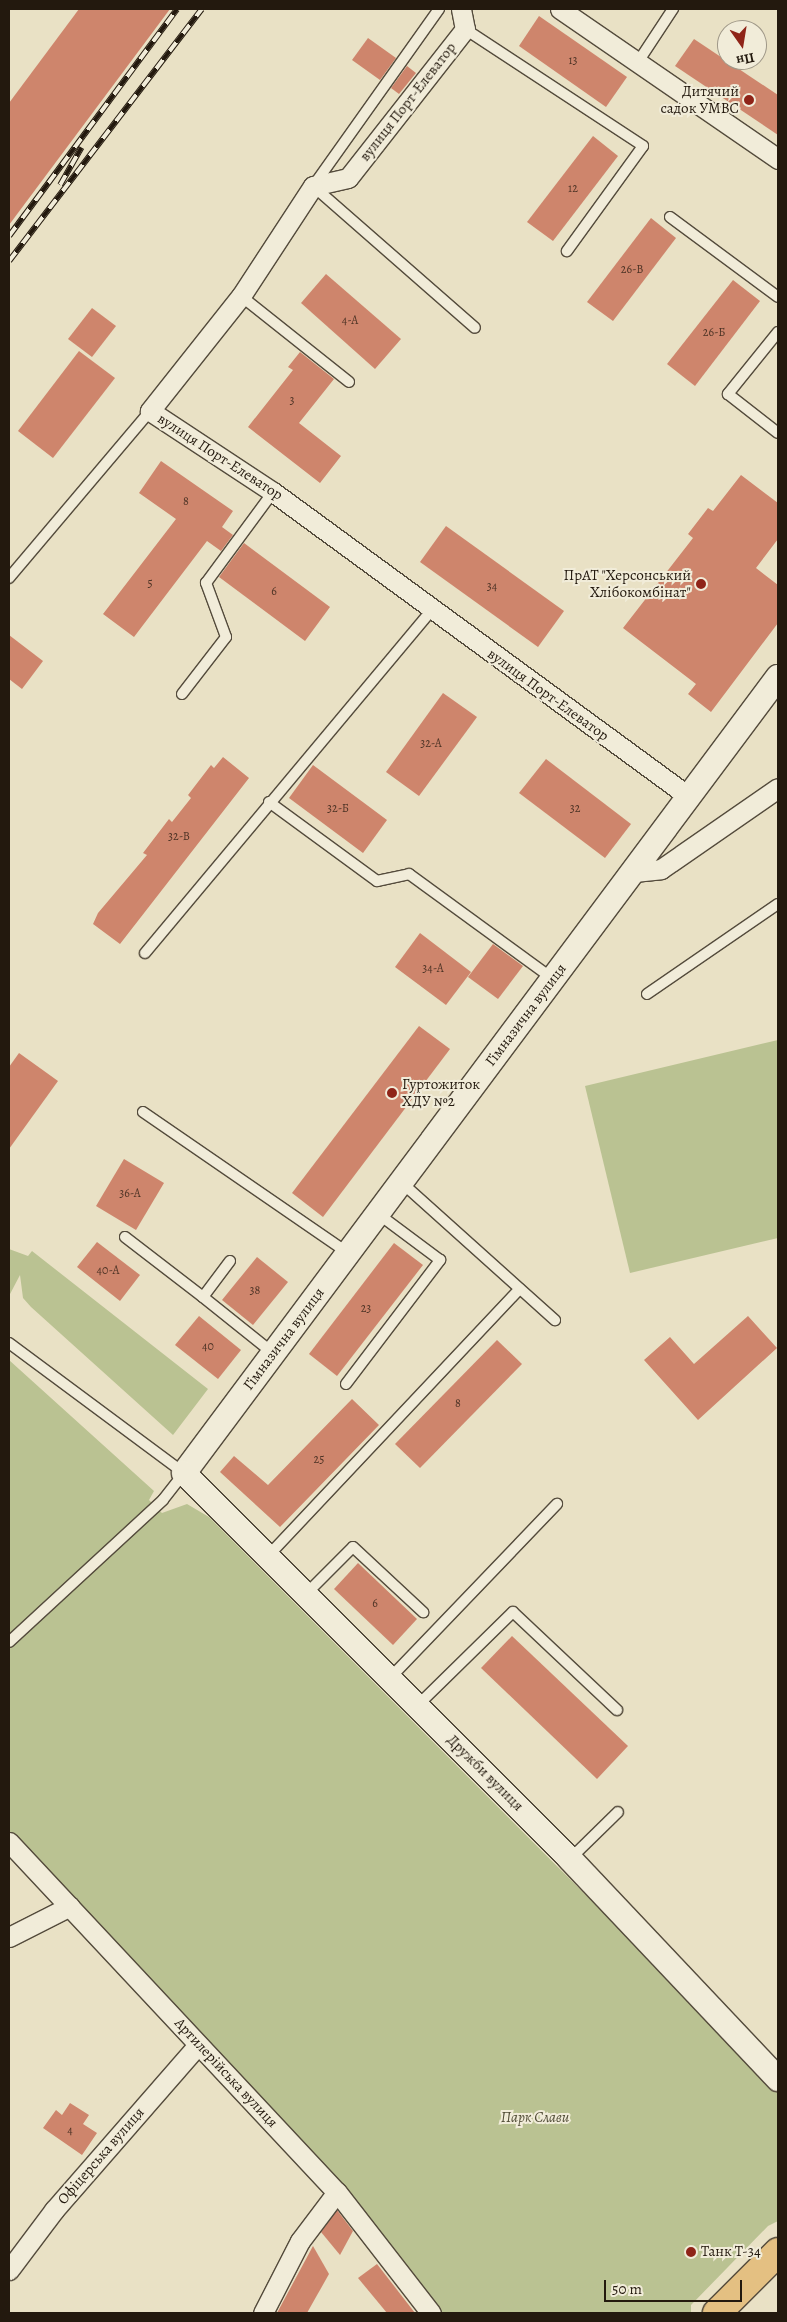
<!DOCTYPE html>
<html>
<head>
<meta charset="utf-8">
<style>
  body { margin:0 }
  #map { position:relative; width:787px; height:2322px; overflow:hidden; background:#e9e1c5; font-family:Alegreya,serif }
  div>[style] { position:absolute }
  .green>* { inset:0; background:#bac292 }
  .building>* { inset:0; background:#ce856c }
  .roads { filter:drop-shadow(1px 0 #544b3c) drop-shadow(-1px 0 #544b3c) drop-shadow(0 1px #544b3c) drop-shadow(0 -1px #544b3c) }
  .service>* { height:10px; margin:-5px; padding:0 5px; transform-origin:5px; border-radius:5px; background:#f1ecd9 }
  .minor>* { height:19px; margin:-9.5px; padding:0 9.5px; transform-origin:9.5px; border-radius:9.5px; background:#f1ecd9 }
  .tertiary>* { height:24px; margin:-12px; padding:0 12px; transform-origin:12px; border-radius:12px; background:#f1ecd9 }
  .primary>* { height:28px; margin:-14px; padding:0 14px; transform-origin:14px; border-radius:14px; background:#e4c082 }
  .rail>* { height:5.5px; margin-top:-2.75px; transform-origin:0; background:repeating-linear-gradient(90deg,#f1ecd9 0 11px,#23190e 0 22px); box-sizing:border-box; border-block:1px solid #23190e }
  .dots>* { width:14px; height:14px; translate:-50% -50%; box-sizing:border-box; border:2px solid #f1ecd9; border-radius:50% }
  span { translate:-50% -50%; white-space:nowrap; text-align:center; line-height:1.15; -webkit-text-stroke:4px #f1ecd9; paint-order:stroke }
  .number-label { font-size:12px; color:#4e3426 }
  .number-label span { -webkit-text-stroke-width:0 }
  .poi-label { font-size:15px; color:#23190e }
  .right { translate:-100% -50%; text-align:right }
  .left { translate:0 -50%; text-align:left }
  .street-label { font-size:15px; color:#23190e }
  .park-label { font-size:15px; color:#504c36; font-style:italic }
  .frame { position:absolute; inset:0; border:10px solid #23190e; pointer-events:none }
  .north { position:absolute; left:717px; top:20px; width:50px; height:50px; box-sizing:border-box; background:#f1ecd9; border:1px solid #9f9888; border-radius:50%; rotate:167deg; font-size:14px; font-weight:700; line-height:20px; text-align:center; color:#23190e }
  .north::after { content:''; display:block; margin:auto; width:18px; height:22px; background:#8f2418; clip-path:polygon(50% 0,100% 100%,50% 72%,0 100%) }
  .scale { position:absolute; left:604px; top:2280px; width:138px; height:22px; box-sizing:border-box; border:2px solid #23190e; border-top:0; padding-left:6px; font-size:15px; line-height:18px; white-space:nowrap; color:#23190e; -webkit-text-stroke:4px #f1ecd9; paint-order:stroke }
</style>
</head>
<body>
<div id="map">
  <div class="green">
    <div style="clip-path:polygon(778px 1040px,778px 1238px,630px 1273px,585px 1086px)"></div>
    <div style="clip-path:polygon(9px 1249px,28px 1256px,32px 1251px,208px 1389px,173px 1435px,31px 1307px,23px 1298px,20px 1275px,9px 1296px)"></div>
    <div style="clip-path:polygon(9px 1360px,154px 1491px,149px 1500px,162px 1513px,187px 1504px,209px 1517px,778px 2088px,778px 2221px,768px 2226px,691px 2305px,691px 2313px,439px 2313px,85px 1909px,9px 1831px)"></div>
  </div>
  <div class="building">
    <div style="clip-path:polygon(79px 9px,170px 9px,9px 225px,9px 103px)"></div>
    <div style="clip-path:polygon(539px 16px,627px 77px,606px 107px,519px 46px)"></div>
    <div style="clip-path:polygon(368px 38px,396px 58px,380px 80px,352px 60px)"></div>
    <div style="clip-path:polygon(694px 39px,778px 95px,778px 135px,675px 66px)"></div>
    <div style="clip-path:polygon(407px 66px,416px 73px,399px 94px,391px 88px)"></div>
    <div style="clip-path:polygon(593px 136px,618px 156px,553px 241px,527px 222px)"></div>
    <div style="clip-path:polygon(651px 218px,676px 238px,613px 321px,587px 302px)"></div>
    <div style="clip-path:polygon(326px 274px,401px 339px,375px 369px,301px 303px)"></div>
    <div style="clip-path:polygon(733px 280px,760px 301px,695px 386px,667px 364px)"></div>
    <div style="clip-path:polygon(92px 308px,116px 326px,92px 357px,68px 339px)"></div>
    <div style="clip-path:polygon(79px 351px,115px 378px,53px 458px,18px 431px)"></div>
    <div style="clip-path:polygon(300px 352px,334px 379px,299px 423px,341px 456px,320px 483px,248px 427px,293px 370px,288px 367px)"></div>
    <div style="clip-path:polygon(161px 461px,233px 511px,222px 527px,233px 535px,221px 551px,207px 541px,134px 637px,103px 614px,176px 519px,139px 493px)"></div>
    <div style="clip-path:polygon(741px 475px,778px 503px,778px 539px,756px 568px,778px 585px,778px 623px,711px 712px,688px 694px,696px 684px,623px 628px,693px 538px,688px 534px,708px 508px,713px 511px)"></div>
    <div style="clip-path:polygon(446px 526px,564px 611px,538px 647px,420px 562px)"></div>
    <div style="clip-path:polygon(244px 543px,330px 607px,305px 641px,219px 577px)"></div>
    <div style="clip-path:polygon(9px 635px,43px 661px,22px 689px,9px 679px)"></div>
    <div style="clip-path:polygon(443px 693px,477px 717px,419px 796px,386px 772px)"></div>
    <div style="clip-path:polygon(223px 757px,249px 778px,120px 944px,93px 924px,98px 913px,147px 855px,143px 853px,169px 819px,172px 822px,191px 798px,188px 795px,211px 765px,214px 768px)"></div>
    <div style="clip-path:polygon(546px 759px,631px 824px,605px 858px,519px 793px)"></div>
    <div style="clip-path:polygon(313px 765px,387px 820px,363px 853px,289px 798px)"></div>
    <div style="clip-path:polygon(420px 933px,471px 972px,446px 1005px,395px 967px)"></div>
    <div style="clip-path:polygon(493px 944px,523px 966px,498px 999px,468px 977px)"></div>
    <div style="clip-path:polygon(419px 1026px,450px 1049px,323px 1217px,292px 1193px)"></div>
    <div style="clip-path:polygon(19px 1053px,58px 1081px,9px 1149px,9px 1067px)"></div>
    <div style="clip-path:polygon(124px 1159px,164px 1183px,136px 1230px,96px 1206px)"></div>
    <div style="clip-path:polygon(97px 1242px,140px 1275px,120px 1301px,77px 1267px)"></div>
    <div style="clip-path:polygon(394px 1243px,423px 1265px,337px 1376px,309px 1354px)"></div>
    <div style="clip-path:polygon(257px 1257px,288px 1282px,253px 1325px,222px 1300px)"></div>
    <div style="clip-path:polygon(199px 1316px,241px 1350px,218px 1379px,175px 1345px)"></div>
    <div style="clip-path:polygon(748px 1316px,777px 1348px,698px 1420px,644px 1360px,670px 1337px,694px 1364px)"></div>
    <div style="clip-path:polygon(497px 1340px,522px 1364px,420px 1468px,395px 1444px)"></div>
    <div style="clip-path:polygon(352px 1399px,379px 1425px,280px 1527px,220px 1472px,234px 1456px,268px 1485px)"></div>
    <div style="clip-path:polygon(358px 1563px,417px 1619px,393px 1645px,334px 1589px)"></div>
    <div style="clip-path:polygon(512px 1636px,628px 1746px,597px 1779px,481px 1668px)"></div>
    <div style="clip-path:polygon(70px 2103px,89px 2115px,83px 2124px,97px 2133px,82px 2155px,43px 2128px,56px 2110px,62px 2115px)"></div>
    <div style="clip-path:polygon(337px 2210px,353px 2231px,340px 2255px,321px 2232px)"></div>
    <div style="clip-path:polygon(313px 2246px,329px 2274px,307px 2313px,277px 2313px)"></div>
    <div style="clip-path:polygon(377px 2264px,415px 2313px,387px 2313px,358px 2278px)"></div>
  </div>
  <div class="roads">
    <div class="service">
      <div style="left:439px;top:9px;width:217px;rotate:125.4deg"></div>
      <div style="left:313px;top:186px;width:215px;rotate:41.2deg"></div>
      <div style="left:465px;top:29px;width:213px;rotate:33.3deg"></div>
      <div style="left:643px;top:146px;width:130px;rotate:125.9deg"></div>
      <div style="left:638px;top:62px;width:64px;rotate:-56.6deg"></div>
      <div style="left:670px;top:217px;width:134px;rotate:36.5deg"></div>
      <div style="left:241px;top:296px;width:138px;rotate:38.5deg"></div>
      <div style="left:778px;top:332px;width:80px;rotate:128.9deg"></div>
      <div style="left:728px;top:394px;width:63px;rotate:38deg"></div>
      <div style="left:9px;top:578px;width:219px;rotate:-49.8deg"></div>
      <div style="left:182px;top:694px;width:72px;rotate:-52.3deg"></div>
      <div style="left:226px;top:637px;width:58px;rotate:-110.3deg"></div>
      <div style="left:206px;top:583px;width:113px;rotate:-53.6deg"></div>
      <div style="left:269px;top:802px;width:134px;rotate:36.2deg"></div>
      <div style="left:377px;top:881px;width:33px;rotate:-12deg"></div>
      <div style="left:409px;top:874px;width:178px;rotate:36.1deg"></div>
      <div style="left:145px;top:953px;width:447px;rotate:-50.1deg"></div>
      <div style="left:647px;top:994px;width:159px;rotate:-34.5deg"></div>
      <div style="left:143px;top:1112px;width:249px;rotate:34.5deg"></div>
      <div style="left:401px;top:1182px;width:207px;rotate:41.9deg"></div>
      <div style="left:125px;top:1237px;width:98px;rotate:37.6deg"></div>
      <div style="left:230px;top:1261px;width:45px;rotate:126.9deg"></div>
      <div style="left:203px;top:1297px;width:90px;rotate:38.7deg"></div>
      <div style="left:9px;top:1343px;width:218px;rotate:36.6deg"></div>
      <div style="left:184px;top:1473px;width:34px;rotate:128deg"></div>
      <div style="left:163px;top:1500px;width:209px;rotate:137.3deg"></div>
      <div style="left:346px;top:1384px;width:156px;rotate:-52.8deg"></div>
      <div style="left:440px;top:1260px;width:79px;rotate:-143.3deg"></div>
      <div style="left:268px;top:1556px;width:367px;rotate:-46.7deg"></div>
      <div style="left:306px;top:1594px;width:66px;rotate:-45deg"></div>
      <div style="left:353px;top:1547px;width:96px;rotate:42.9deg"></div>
      <div style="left:391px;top:1677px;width:240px;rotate:-46.2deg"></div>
      <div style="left:418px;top:1705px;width:133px;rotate:-44.4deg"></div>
      <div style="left:513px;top:1612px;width:143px;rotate:43.3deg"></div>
      <div style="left:570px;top:1859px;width:67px;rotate:-44.4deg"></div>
    </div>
    <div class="minor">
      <div style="left:461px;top:9px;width:20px;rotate:79deg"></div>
      <div style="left:465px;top:29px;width:189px;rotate:128.1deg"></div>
      <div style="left:348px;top:178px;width:36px;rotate:167deg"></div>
      <div style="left:313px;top:186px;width:131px;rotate:123.2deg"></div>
      <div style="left:241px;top:296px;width:147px;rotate:128.4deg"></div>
      <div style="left:150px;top:411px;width:147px;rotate:33.4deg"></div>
      <div style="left:273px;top:492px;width:514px;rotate:36.22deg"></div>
      <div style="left:560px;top:9px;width:265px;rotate:34.5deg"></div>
      <div style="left:634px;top:872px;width:27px;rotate:-6deg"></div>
      <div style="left:661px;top:869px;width:142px;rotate:-34.7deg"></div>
      <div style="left:9px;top:1842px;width:480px;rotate:46.9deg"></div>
      <div style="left:337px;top:2192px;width:153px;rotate:52.2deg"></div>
      <div style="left:9px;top:1937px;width:68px;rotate:-26.9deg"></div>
      <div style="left:9px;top:2270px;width:75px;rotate:-53.1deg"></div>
      <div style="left:54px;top:2210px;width:219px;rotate:-48.9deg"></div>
      <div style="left:263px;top:2313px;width:81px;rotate:-62.8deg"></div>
      <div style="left:300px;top:2241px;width:61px;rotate:-52.9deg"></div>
    </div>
    <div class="tertiary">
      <div style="left:778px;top:677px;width:993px;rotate:126.73deg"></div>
      <div style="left:184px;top:1473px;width:546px;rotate:45deg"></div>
      <div style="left:570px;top:1859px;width:303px;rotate:46.6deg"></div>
    </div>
    <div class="primary">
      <div style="left:717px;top:2313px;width:86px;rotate:-45deg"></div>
    </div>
  </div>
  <div class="rail">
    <div style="left:60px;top:185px;width:43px;rotate:-60.4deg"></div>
    <div style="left:9px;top:236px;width:282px;rotate:-53.5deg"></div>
    <div style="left:9px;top:261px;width:317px;rotate:-52.6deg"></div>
  </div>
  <div class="dots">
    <div style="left:749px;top:100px;background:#8f2418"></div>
    <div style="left:701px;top:584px;background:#8f2418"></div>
    <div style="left:392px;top:1093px;background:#8f2418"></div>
    <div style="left:691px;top:2252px;background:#8f2418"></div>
  </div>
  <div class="number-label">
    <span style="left:573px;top:61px">13</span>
    <span style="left:573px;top:189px">12</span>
    <span style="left:632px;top:270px">26-В</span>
    <span style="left:350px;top:321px">4-А</span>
    <span style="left:714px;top:333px">26-Б</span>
    <span style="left:292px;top:401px">3</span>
    <span style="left:186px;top:502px">8</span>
    <span style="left:150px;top:584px">5</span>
    <span style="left:492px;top:587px">34</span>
    <span style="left:274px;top:592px">6</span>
    <span style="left:431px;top:744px">32-А</span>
    <span style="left:338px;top:809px">32-Б</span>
    <span style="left:575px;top:809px">32</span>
    <span style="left:179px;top:837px">32-В</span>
    <span style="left:433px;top:969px">34-А</span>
    <span style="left:130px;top:1194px">36-А</span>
    <span style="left:108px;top:1271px">40-А</span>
    <span style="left:255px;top:1291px">38</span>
    <span style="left:366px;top:1309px">23</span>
    <span style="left:208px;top:1347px">40</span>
    <span style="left:458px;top:1404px">8</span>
    <span style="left:319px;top:1460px">25</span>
    <span style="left:375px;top:1604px">6</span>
    <span style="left:70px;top:2131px">4</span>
  </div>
  <div class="poi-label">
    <span class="right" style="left:739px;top:100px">Дитячий<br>садок УМВС</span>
    <span class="right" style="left:691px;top:584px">ПрАТ "Херсонський<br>Хлібокомбінат"</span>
    <span class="left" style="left:402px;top:1093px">Гуртожиток<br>ХДУ №2</span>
    <span class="left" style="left:701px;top:2252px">Танк Т-34</span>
  </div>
  <div class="street-label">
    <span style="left:408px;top:102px;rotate:-52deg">вулиця Порт-Елеватор</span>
    <span style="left:220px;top:457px;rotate:33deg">вулиця Порт-Елеватор</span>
    <span style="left:548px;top:695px;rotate:36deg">вулиця Порт-Елеватор</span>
    <span style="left:526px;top:1015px;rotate:-53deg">Гімназична вулиця</span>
    <span style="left:284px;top:1339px;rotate:-53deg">Гімназична вулиця</span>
    <span style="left:485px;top:1773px;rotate:45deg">Дружби вулиця</span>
    <span style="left:226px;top:2073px;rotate:47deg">Артилерійська вулиця</span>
    <span style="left:101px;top:2156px;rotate:-49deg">Офіцерська вулиця</span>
  </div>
  <div class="park-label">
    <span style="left:535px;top:2118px">Парк Слави</span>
  </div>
  <div class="frame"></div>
  <div class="north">Пн</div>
  <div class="scale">50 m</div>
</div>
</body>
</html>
